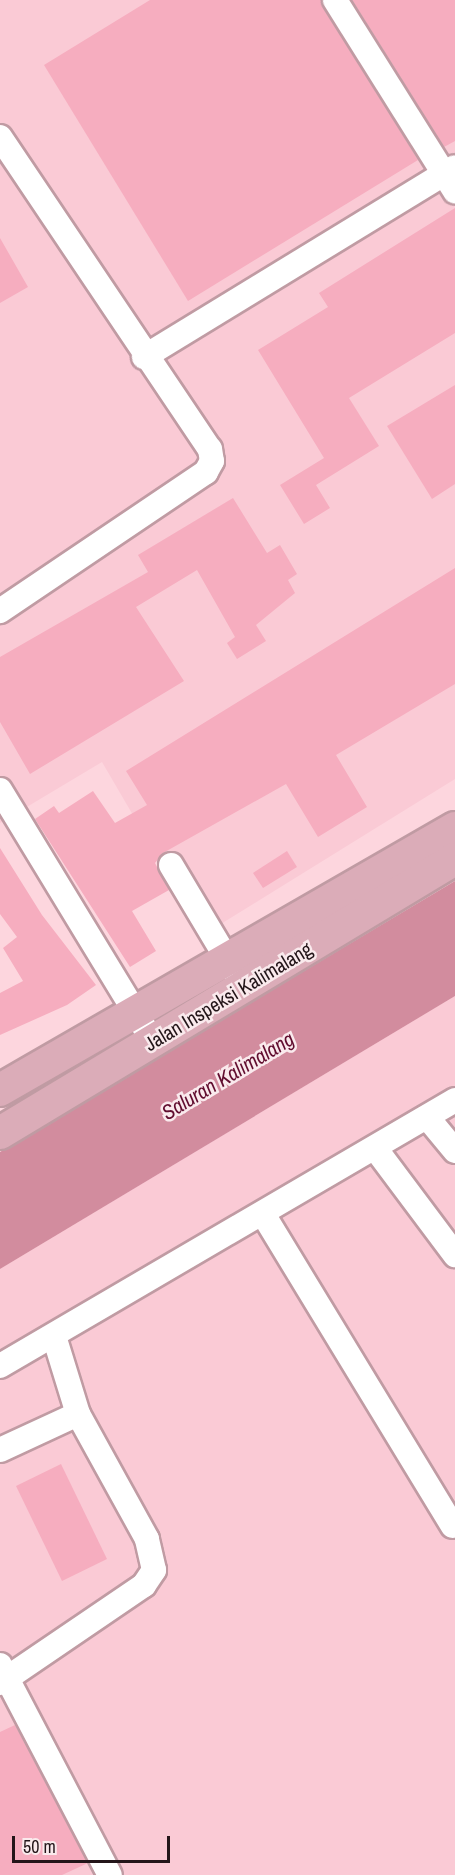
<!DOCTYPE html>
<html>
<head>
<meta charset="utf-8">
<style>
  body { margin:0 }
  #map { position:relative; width:455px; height:1875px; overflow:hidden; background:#fdd6de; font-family:"Archivo Narrow",sans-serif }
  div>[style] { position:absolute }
  .built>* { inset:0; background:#facad5 }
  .water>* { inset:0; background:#d28c9e }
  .building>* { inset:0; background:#f6adbf }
  .roads { filter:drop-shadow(2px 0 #c09ba3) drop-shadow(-2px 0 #c09ba3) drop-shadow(0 2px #c09ba3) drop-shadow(0 -2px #c09ba3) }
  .minor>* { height:24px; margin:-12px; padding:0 12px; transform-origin:12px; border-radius:12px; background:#fff }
  .major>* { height:32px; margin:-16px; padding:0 16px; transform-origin:16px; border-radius:16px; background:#dbacb8 }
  span { translate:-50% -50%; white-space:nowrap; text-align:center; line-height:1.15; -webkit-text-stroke:5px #faeaed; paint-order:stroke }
  .street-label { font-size:20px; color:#231519 }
  .water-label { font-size:21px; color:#610d2f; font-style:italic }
  .scale { position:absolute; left:12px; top:1836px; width:158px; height:27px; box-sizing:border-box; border:3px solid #231519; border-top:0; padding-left:8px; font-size:18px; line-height:21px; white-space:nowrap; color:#231519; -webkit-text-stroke:4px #faeaed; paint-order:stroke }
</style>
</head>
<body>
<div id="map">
  <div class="built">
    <div style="clip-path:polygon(0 0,455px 0,455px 779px,203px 935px,102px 762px,0 823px)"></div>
    <div style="clip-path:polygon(455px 996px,455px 1875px,0 1875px,0 1269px)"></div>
  </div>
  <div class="water">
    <div style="clip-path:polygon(455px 881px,455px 996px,0 1269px,0 1152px)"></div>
  </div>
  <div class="building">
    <div style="clip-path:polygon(150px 0,321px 0,418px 160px,188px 301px,44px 65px)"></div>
    <div style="clip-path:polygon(352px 0,455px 0,455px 141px,444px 147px)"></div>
    <div style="clip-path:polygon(455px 208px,455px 333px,349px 398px,379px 446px,316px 485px,330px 508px,304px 524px,280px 485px,324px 458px,258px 350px,328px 307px,319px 293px)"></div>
    <div style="clip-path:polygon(0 238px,28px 287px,0 303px)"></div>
    <div style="clip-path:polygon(455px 385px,455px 484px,432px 499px,387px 426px)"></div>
    <div style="clip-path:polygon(233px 498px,267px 553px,280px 545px,297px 574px,288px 580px,295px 593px,256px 625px,266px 641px,237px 659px,227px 643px,235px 637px,197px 570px,136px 607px,184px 681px,30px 774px,0 722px,0 657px,148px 572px,138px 555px)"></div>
    <div style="clip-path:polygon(455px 568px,455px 684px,336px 755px,367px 807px,318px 837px,286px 784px,163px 853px,155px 863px,169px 890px,132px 911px,156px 951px,130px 967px,35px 819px,54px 806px,59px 813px,93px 791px,115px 823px,147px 805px,126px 771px)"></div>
    <div style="clip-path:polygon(0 848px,42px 915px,96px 985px,67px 1005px,0 1035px,0 993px,23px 981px,3px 948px,17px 937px,0 914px)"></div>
    <div style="clip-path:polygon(287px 851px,297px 867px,263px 888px,253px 873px)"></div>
    <div style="clip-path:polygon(61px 1464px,107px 1559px,62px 1581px,16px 1486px)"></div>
    <div style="clip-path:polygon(15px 1725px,88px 1863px,62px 1875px,0 1875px,0 1732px)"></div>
  </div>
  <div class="roads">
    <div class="minor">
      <div style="left:335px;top:0;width:226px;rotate:57.9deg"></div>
      <div style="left:0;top:137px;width:376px;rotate:56.1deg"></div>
      <div style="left:210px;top:449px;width:12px;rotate:81deg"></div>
      <div style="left:212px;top:461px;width:13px;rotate:119deg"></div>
      <div style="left:206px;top:472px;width:249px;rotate:146deg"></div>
      <div style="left:144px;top:357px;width:364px;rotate:-31.4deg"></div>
      <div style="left:0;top:790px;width:295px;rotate:58.7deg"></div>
      <div style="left:171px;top:865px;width:127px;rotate:59.2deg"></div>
      <div style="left:427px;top:1117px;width:44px;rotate:50.5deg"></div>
      <div style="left:375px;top:1148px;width:134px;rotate:53.2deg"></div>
      <div style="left:263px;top:1214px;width:365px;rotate:58.7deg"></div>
      <div style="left:0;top:1366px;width:527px;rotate:-30.31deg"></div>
      <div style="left:0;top:1450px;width:86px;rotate:-24.8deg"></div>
      <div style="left:0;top:1665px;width:237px;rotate:62.4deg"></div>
      <div style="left:0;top:1683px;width:174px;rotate:-34.2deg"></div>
      <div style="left:144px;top:1585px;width:18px;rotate:-56deg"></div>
      <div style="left:154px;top:1570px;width:32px;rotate:-103deg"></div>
      <div style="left:147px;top:1539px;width:143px;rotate:-118.9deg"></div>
      <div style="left:78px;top:1414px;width:82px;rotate:-107.1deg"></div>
    </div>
    <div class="major">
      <div style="left:0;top:1090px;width:525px;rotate:-29.93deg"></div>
      <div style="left:0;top:1133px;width:531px;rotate:-31.06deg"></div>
    </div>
  </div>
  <div class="street-label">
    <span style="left:228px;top:996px;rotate:-31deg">Jalan Inspeksi Kalimalang</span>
  </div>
  <div class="water-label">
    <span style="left:228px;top:1076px;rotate:-31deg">Saluran Kalimalang</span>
  </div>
  <div class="scale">50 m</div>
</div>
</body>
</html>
